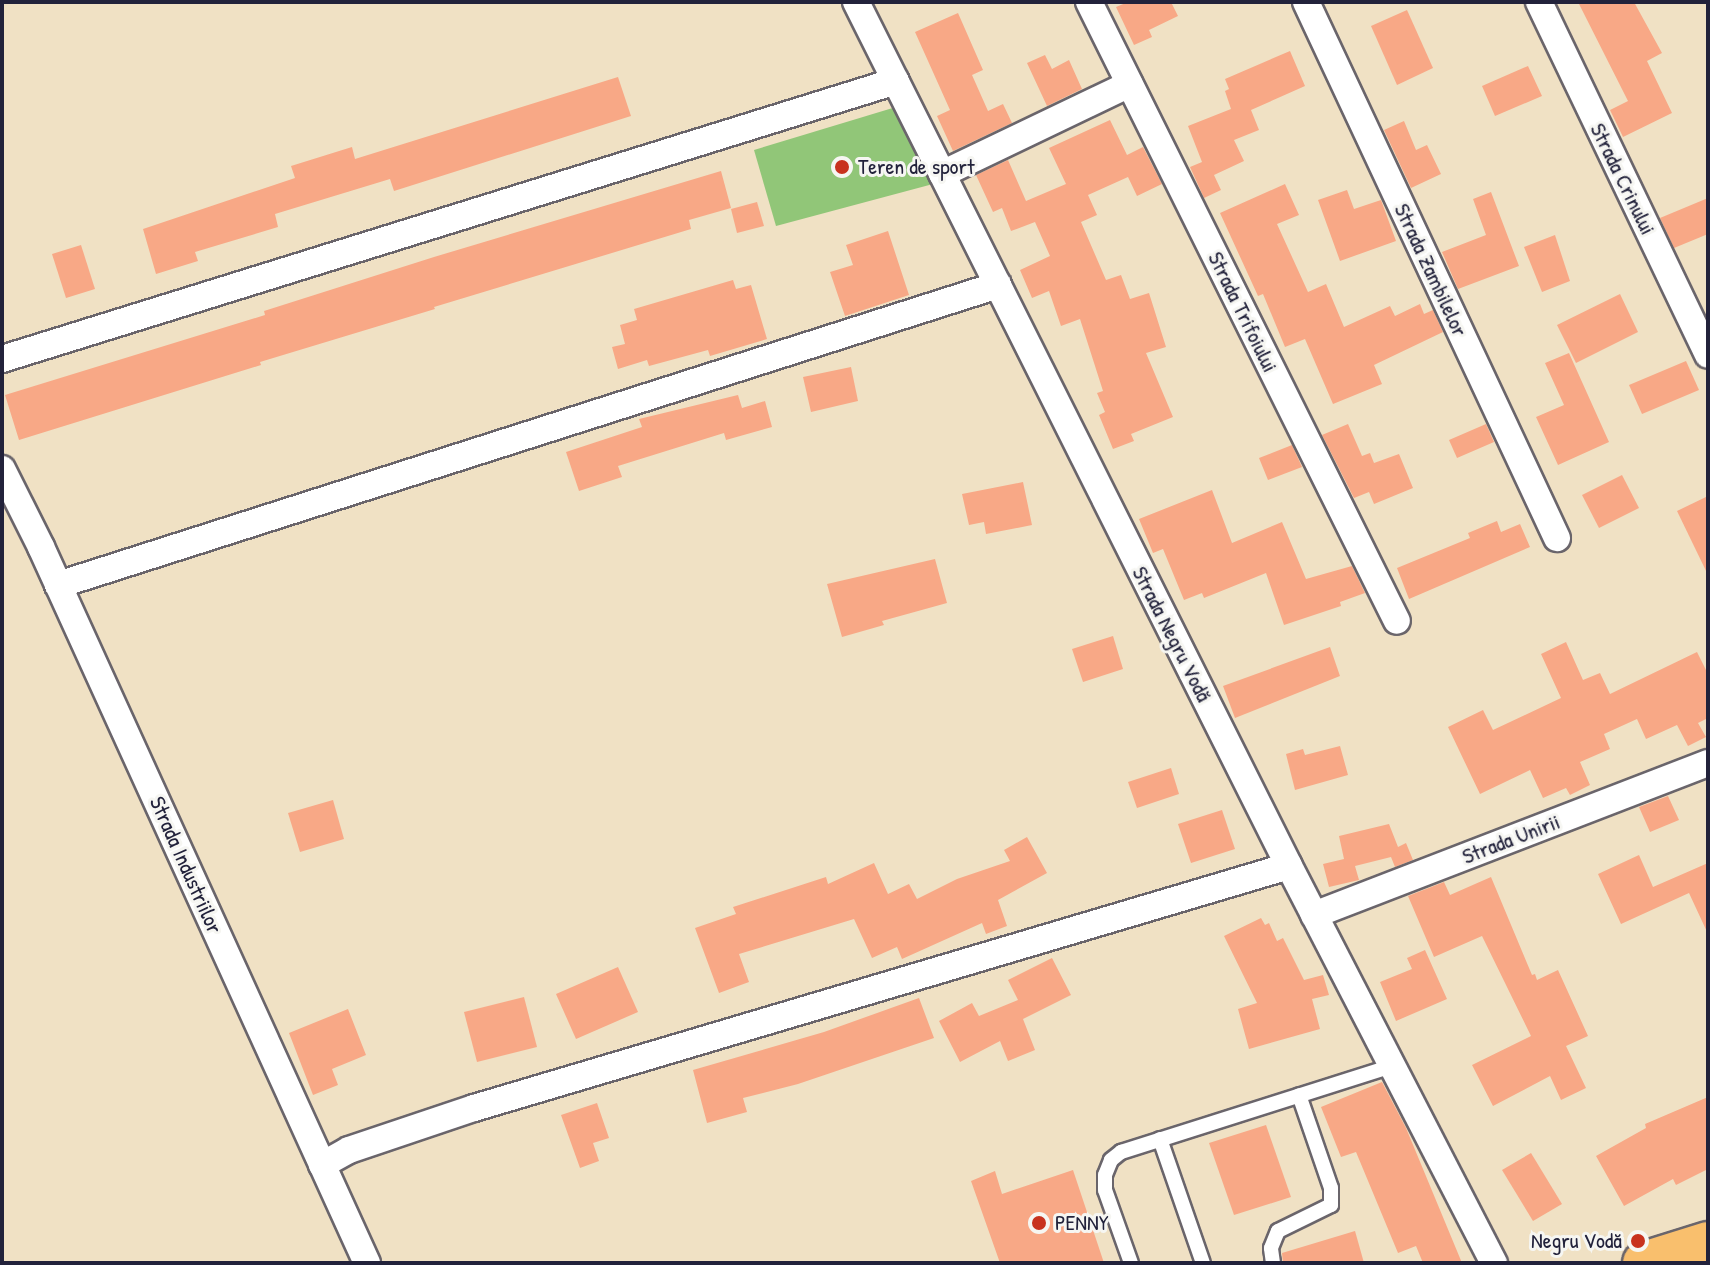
<!DOCTYPE html>
<html>
<head>
<meta charset="utf-8">
<style>
  body { margin:0 }
  #map { position:relative; width:1710px; height:1265px; overflow:hidden; background:#f0e1c4; font-family:"Patrick Hand",sans-serif }
  div>[style] { position:absolute }
  .green>* { inset:0; background:#91c678 }
  .building>* { inset:0; background:#f8a886 }
  .roads { filter:drop-shadow(2px 0 #6a656b) drop-shadow(-2px 0 #6a656b) drop-shadow(0 2px #6a656b) drop-shadow(0 -2px #6a656b) }
  .service>* { height:14px; margin:-7px; padding:0 7px; transform-origin:7px; border-radius:7px; background:#fff }
  .minor>* { height:26px; margin:-13px; padding:0 13px; transform-origin:13px; border-radius:13px; background:#fff }
  .primary>* { height:42px; margin:-21px; padding:0 21px; transform-origin:21px; border-radius:21px; background:#f9bf6d }
  .dots>* { width:22px; height:22px; translate:-50% -50%; box-sizing:border-box; border:4px solid #f6f6f2; border-radius:50% }
  span { translate:-50% -50%; white-space:nowrap; text-align:center; line-height:1.15; -webkit-text-stroke:6px #f6f6f2; paint-order:stroke }
  .poi-label { font-size:22px; color:#22223b }
  .left { translate:0 -50%; text-align:left }
  .right { translate:-100% -50%; text-align:right }
  .street-label { font-size:22px; color:#22223b }
  .frame { position:absolute; inset:0; border:4px solid #22223b; pointer-events:none }
</style>
</head>
<body>
<div id="map">
  <div class="green">
    <div style="clip-path:polygon(896px 107px,933px 184px,776px 226px,754px 150px)"></div>
  </div>
  <div class="building">
    <div style="clip-path:polygon(1128px 2px,1171px 2px,1178px 16px,1149px 30px,1152px 37px,1134px 45px,1116px 7px)"></div>
    <div style="clip-path:polygon(1578px 2px,1634px 2px,1662px 53px,1647px 61px,1672px 113px,1623px 137px,1610px 110px,1628px 101px)"></div>
    <div style="clip-path:polygon(1407px 10px,1433px 68px,1397px 85px,1371px 26px)"></div>
    <div style="clip-path:polygon(958px 13px,983px 70px,972px 75px,988px 111px,1003px 104px,1012px 123px,953px 151px,937px 116px,950px 110px,915px 32px)"></div>
    <div style="clip-path:polygon(1290px 51px,1305px 86px,1251px 110px,1259px 130px,1234px 140px,1244px 161px,1214px 175px,1221px 190px,1204px 198px,1190px 167px,1202px 162px,1188px 126px,1231px 109px,1225px 91px,1229px 89px,1225px 79px)"></div>
    <div style="clip-path:polygon(1045px 55px,1052px 69px,1069px 60px,1082px 89px,1047px 106px,1027px 63px)"></div>
    <div style="clip-path:polygon(1528px 66px,1542px 96px,1495px 116px,1482px 86px)"></div>
    <div style="clip-path:polygon(618px 77px,631px 116px,394px 191px,390px 179px,275px 214px,278px 227px,195px 252px,198px 261px,156px 274px,143px 229px,295px 178px,291px 166px,352px 147px,355px 159px)"></div>
    <div style="clip-path:polygon(1110px 120px,1127px 155px,1143px 147px,1162px 184px,1137px 196px,1128px 177px,1088px 195px,1097px 215px,1081px 222px,1106px 280px,1121px 275px,1130px 299px,1149px 293px,1166px 347px,1146px 353px,1173px 417px,1131px 434px,1134px 441px,1113px 449px,1099px 415px,1105px 412px,1097px 393px,1103px 391px,1080px 319px,1061px 326px,1049px 291px,1032px 298px,1020px 270px,1050px 256px,1035px 222px,1011px 231px,1002px 208px,993px 212px,976px 175px,1008px 160px,1026px 201px,1066px 184px,1049px 148px)"></div>
    <div style="clip-path:polygon(1404px 121px,1416px 150px,1427px 145px,1441px 174px,1411px 188px,1384px 130px)"></div>
    <div style="clip-path:polygon(721px 171px,731px 208px,689px 220px,691px 229px,434px 307px,435px 309px,260px 362px,261px 365px,19px 440px,5px 395px,265px 315px,264px 311px,434px 257px)"></div>
    <div style="clip-path:polygon(1285px 184px,1299px 215px,1277px 224px,1308px 292px,1326px 284px,1344px 327px,1390px 306px,1395px 316px,1420px 304px,1424px 314px,1433px 310px,1443px 332px,1374px 365px,1382px 384px,1333px 404px,1305px 339px,1285px 347px,1263px 294px,1258px 296px,1220px 213px)"></div>
    <div style="clip-path:polygon(1347px 190px,1354px 209px,1381px 200px,1396px 241px,1340px 261px,1318px 200px)"></div>
    <div style="clip-path:polygon(1491px 192px,1519px 266px,1458px 289px,1442px 252px,1486px 235px,1473px 199px)"></div>
    <div style="clip-path:polygon(1708px 198px,1708px 234px,1674px 248px,1660px 218px)"></div>
    <div style="clip-path:polygon(757px 202px,764px 226px,737px 233px,731px 209px)"></div>
    <div style="clip-path:polygon(888px 231px,909px 295px,845px 316px,830px 272px,853px 265px,846px 245px)"></div>
    <div style="clip-path:polygon(1555px 235px,1570px 281px,1542px 292px,1524px 247px)"></div>
    <div style="clip-path:polygon(81px 245px,95px 289px,66px 298px,52px 254px)"></div>
    <div style="clip-path:polygon(733px 280px,736px 289px,751px 285px,767px 339px,710px 356px,708px 350px,649px 366px,647px 360px,618px 369px,612px 347px,625px 344px,620px 325px,637px 320px,634px 309px)"></div>
    <div style="clip-path:polygon(1620px 294px,1638px 332px,1576px 363px,1557px 325px)"></div>
    <div style="clip-path:polygon(1569px 353px,1609px 442px,1558px 465px,1536px 417px,1564px 405px,1545px 363px)"></div>
    <div style="clip-path:polygon(1686px 361px,1699px 390px,1642px 414px,1629px 385px)"></div>
    <div style="clip-path:polygon(851px 367px,858px 401px,811px 412px,803px 377px)"></div>
    <div style="clip-path:polygon(738px 395px,742px 408px,765px 401px,772px 427px,726px 440px,724px 433px,618px 466px,622px 477px,579px 491px,566px 452px,642px 427px,639px 419px)"></div>
    <div style="clip-path:polygon(1348px 424px,1362px 456px,1370px 453px,1374px 463px,1399px 454px,1413px 488px,1374px 504px,1369px 492px,1354px 498px,1322px 435px)"></div>
    <div style="clip-path:polygon(1486px 424px,1494px 442px,1457px 458px,1449px 440px)"></div>
    <div style="clip-path:polygon(1292px 445px,1302px 467px,1268px 480px,1259px 458px)"></div>
    <div style="clip-path:polygon(1622px 475px,1639px 508px,1599px 528px,1582px 495px)"></div>
    <div style="clip-path:polygon(1023px 482px,1032px 525px,986px 534px,984px 522px,969px 525px,962px 494px)"></div>
    <div style="clip-path:polygon(1212px 490px,1232px 543px,1282px 522px,1306px 579px,1352px 566px,1365px 593px,1340px 602px,1341px 606px,1284px 625px,1266px 573px,1204px 598px,1202px 593px,1184px 600px,1163px 549px,1153px 553px,1139px 519px)"></div>
    <div style="clip-path:polygon(1708px 496px,1708px 575px,1677px 511px)"></div>
    <div style="clip-path:polygon(1497px 521px,1501px 532px,1520px 524px,1530px 547px,1409px 599px,1397px 568px,1470px 538px,1468px 533px)"></div>
    <div style="clip-path:polygon(935px 559px,947px 603px,882px 621px,884px 625px,842px 637px,827px 584px)"></div>
    <div style="clip-path:polygon(1113px 636px,1123px 669px,1083px 682px,1072px 649px)"></div>
    <div style="clip-path:polygon(1566px 642px,1583px 680px,1600px 673px,1610px 694px,1697px 652px,1708px 674px,1708px 718px,1698px 723px,1706px 737px,1688px 746px,1677px 725px,1646px 739px,1637px 719px,1604px 734px,1610px 749px,1580px 762px,1590px 785px,1570px 795px,1566px 788px,1543px 798px,1530px 770px,1480px 794px,1448px 727px,1483px 710px,1493px 730px,1561px 698px,1541px 654px)"></div>
    <div style="clip-path:polygon(1330px 647px,1340px 676px,1235px 718px,1223px 686px)"></div>
    <div style="clip-path:polygon(1340px 746px,1348px 775px,1295px 790px,1286px 754px,1303px 749px,1305px 755px)"></div>
    <div style="clip-path:polygon(1171px 768px,1179px 794px,1137px 808px,1128px 782px)"></div>
    <div style="clip-path:polygon(1668px 796px,1679px 820px,1650px 832px,1639px 807px)"></div>
    <div style="clip-path:polygon(333px 800px,344px 839px,300px 852px,288px 813px)"></div>
    <div style="clip-path:polygon(1222px 810px,1235px 849px,1191px 863px,1178px 824px)"></div>
    <div style="clip-path:polygon(1389px 824px,1398px 847px,1406px 843px,1413px 860px,1395px 867px,1391px 857px,1355px 866px,1359px 880px,1329px 887px,1323px 864px,1344px 859px,1339px 836px)"></div>
    <div style="clip-path:polygon(1027px 837px,1047px 873px,998px 900px,1007px 926px,986px 934px,982px 923px,902px 959px,897px 947px,872px 958px,854px 919px,739px 954px,749px 982px,719px 993px,695px 928px,736px 914px,733px 907px,826px 877px,828px 884px,874px 863px,888px 894px,909px 884px,917px 899px,957px 879px,1010px 861px,1004px 850px)"></div>
    <div style="clip-path:polygon(1639px 855px,1653px 887px,1708px 863px,1708px 934px,1689px 893px,1621px 924px,1598px 874px)"></div>
    <div style="clip-path:polygon(1491px 877px,1532px 975px,1535px 974px,1537px 980px,1558px 970px,1588px 1036px,1566px 1046px,1586px 1088px,1561px 1100px,1550px 1076px,1493px 1106px,1472px 1065px,1531px 1036px,1482px 936px,1434px 957px,1408px 896px,1444px 882px,1450px 895px)"></div>
    <div style="clip-path:polygon(1261px 918px,1265px 925px,1269px 923px,1277px 941px,1283px 938px,1304px 980px,1323px 975px,1329px 995px,1312px 999px,1320px 1029px,1249px 1049px,1238px 1009px,1257px 1003px,1224px 936px)"></div>
    <div style="clip-path:polygon(1425px 950px,1447px 999px,1396px 1021px,1380px 982px,1412px 969px,1407px 958px)"></div>
    <div style="clip-path:polygon(1052px 958px,1071px 995px,1023px 1019px,1035px 1050px,1008px 1061px,1000px 1041px,960px 1062px,939px 1021px,972px 1003px,979px 1016px,1018px 1000px,1008px 980px)"></div>
    <div style="clip-path:polygon(618px 967px,638px 1012px,576px 1039px,556px 994px)"></div>
    <div style="clip-path:polygon(524px 997px,537px 1047px,477px 1062px,464px 1012px)"></div>
    <div style="clip-path:polygon(919px 998px,934px 1038px,798px 1084px,743px 1098px,747px 1112px,707px 1123px,693px 1070px,824px 1032px)"></div>
    <div style="clip-path:polygon(348px 1009px,366px 1055px,332px 1069px,338px 1085px,313px 1095px,289px 1033px)"></div>
    <div style="clip-path:polygon(1382px 1082px,1406px 1128px,1462px 1263px,1423px 1263px,1416px 1246px,1398px 1253px,1356px 1152px,1341px 1157px,1321px 1107px)"></div>
    <div style="clip-path:polygon(1708px 1097px,1708px 1169px,1676px 1185px,1673px 1179px,1624px 1206px,1596px 1156px,1646px 1128px,1645px 1124px)"></div>
    <div style="clip-path:polygon(597px 1103px,609px 1138px,593px 1143px,599px 1161px,580px 1168px,561px 1115px)"></div>
    <div style="clip-path:polygon(1266px 1125px,1291px 1197px,1234px 1215px,1209px 1143px)"></div>
    <div style="clip-path:polygon(1531px 1153px,1562px 1204px,1533px 1221px,1502px 1170px)"></div>
    <div style="clip-path:polygon(1073px 1170px,1104px 1263px,1000px 1263px,971px 1181px,995px 1171px,1002px 1194px)"></div>
    <div style="clip-path:polygon(1355px 1231px,1364px 1263px,1283px 1263px,1282px 1253px)"></div>
  </div>
  <div class="roads">
    <div class="service">
      <div style="left:1160px;top:1139px;width:131px;rotate:70.9deg"></div>
      <div style="left:1131px;top:1263px;width:77px;rotate:-109.6deg"></div>
      <div style="left:1105px;top:1190px;width:15px;rotate:-90deg"></div>
      <div style="left:1105px;top:1175px;width:16px;rotate:-68deg"></div>
      <div style="left:1111px;top:1160px;width:13px;rotate:-39deg"></div>
      <div style="left:1121px;top:1152px;width:284px;rotate:-17.6deg"></div>
      <div style="left:1273px;top:1263px;width:15px;rotate:-98deg"></div>
      <div style="left:1271px;top:1248px;width:18px;rotate:-68deg"></div>
      <div style="left:1278px;top:1231px;width:59px;rotate:-26.1deg"></div>
      <div style="left:1331px;top:1205px;width:17px;rotate:-90deg"></div>
      <div style="left:1331px;top:1188px;width:98px;rotate:-109deg"></div>
    </div>
    <div class="minor">
      <div style="left:856px;top:2px;width:966px;rotate:63.38deg"></div>
      <div style="left:1289px;top:866px;width:447px;rotate:62.7deg"></div>
      <div style="left:1089px;top:2px;width:691px;rotate:63.55deg"></div>
      <div style="left:1306px;top:2px;width:592px;rotate:64.91deg"></div>
      <div style="left:1539px;top:2px;width:391px;rotate:64.4deg"></div>
      <div style="left:942px;top:174px;width:208px;rotate:-25.6deg"></div>
      <div style="left:2px;top:359px;width:936px;rotate:-17.27deg"></div>
      <div style="left:2px;top:469px;width:87px;rotate:63.4deg"></div>
      <div style="left:41px;top:547px;width:787px;rotate:65.52deg"></div>
      <div style="left:58px;top:585px;width:987px;rotate:-17.7deg"></div>
      <div style="left:1314px;top:915px;width:422px;rotate:-21.1deg"></div>
      <div style="left:322px;top:1165px;width:31px;rotate:-29deg"></div>
      <div style="left:349px;top:1150px;width:132px;rotate:-18.6deg"></div>
      <div style="left:474px;top:1108px;width:850px;rotate:-16.54deg"></div>
    </div>
    <div class="primary">
      <div style="left:1644px;top:1263px;width:67px;rotate:-17.4deg"></div>
    </div>
  </div>
  <div class="dots">
    <div style="left:842px;top:167px;background:#c8321e"></div>
    <div style="left:1039px;top:1223px;background:#c8321e"></div>
    <div style="left:1638px;top:1241px;background:#c8321e"></div>
  </div>
  <div class="poi-label">
    <span class="left" style="left:858px;top:167px">Teren de sport</span>
    <span class="left" style="left:1055px;top:1223px">PENNY</span>
    <span class="right" style="left:1622px;top:1241px">Negru Vodă</span>
  </div>
  <div class="street-label">
    <span style="left:1623px;top:179px;rotate:64deg">Strada Crinului</span>
    <span style="left:1431px;top:270px;rotate:65deg">Strada Zambilelor</span>
    <span style="left:1243px;top:312px;rotate:64deg">Strada Trifoiului</span>
    <span style="left:1172px;top:634px;rotate:63deg">Strada Negru Vodă</span>
    <span style="left:1511px;top:839px;rotate:-21deg">Strada Unirii</span>
    <span style="left:186px;top:865px;rotate:66deg">Strada Industriilor</span>
  </div>
  <div class="frame"></div>
</div>
</body>
</html>
